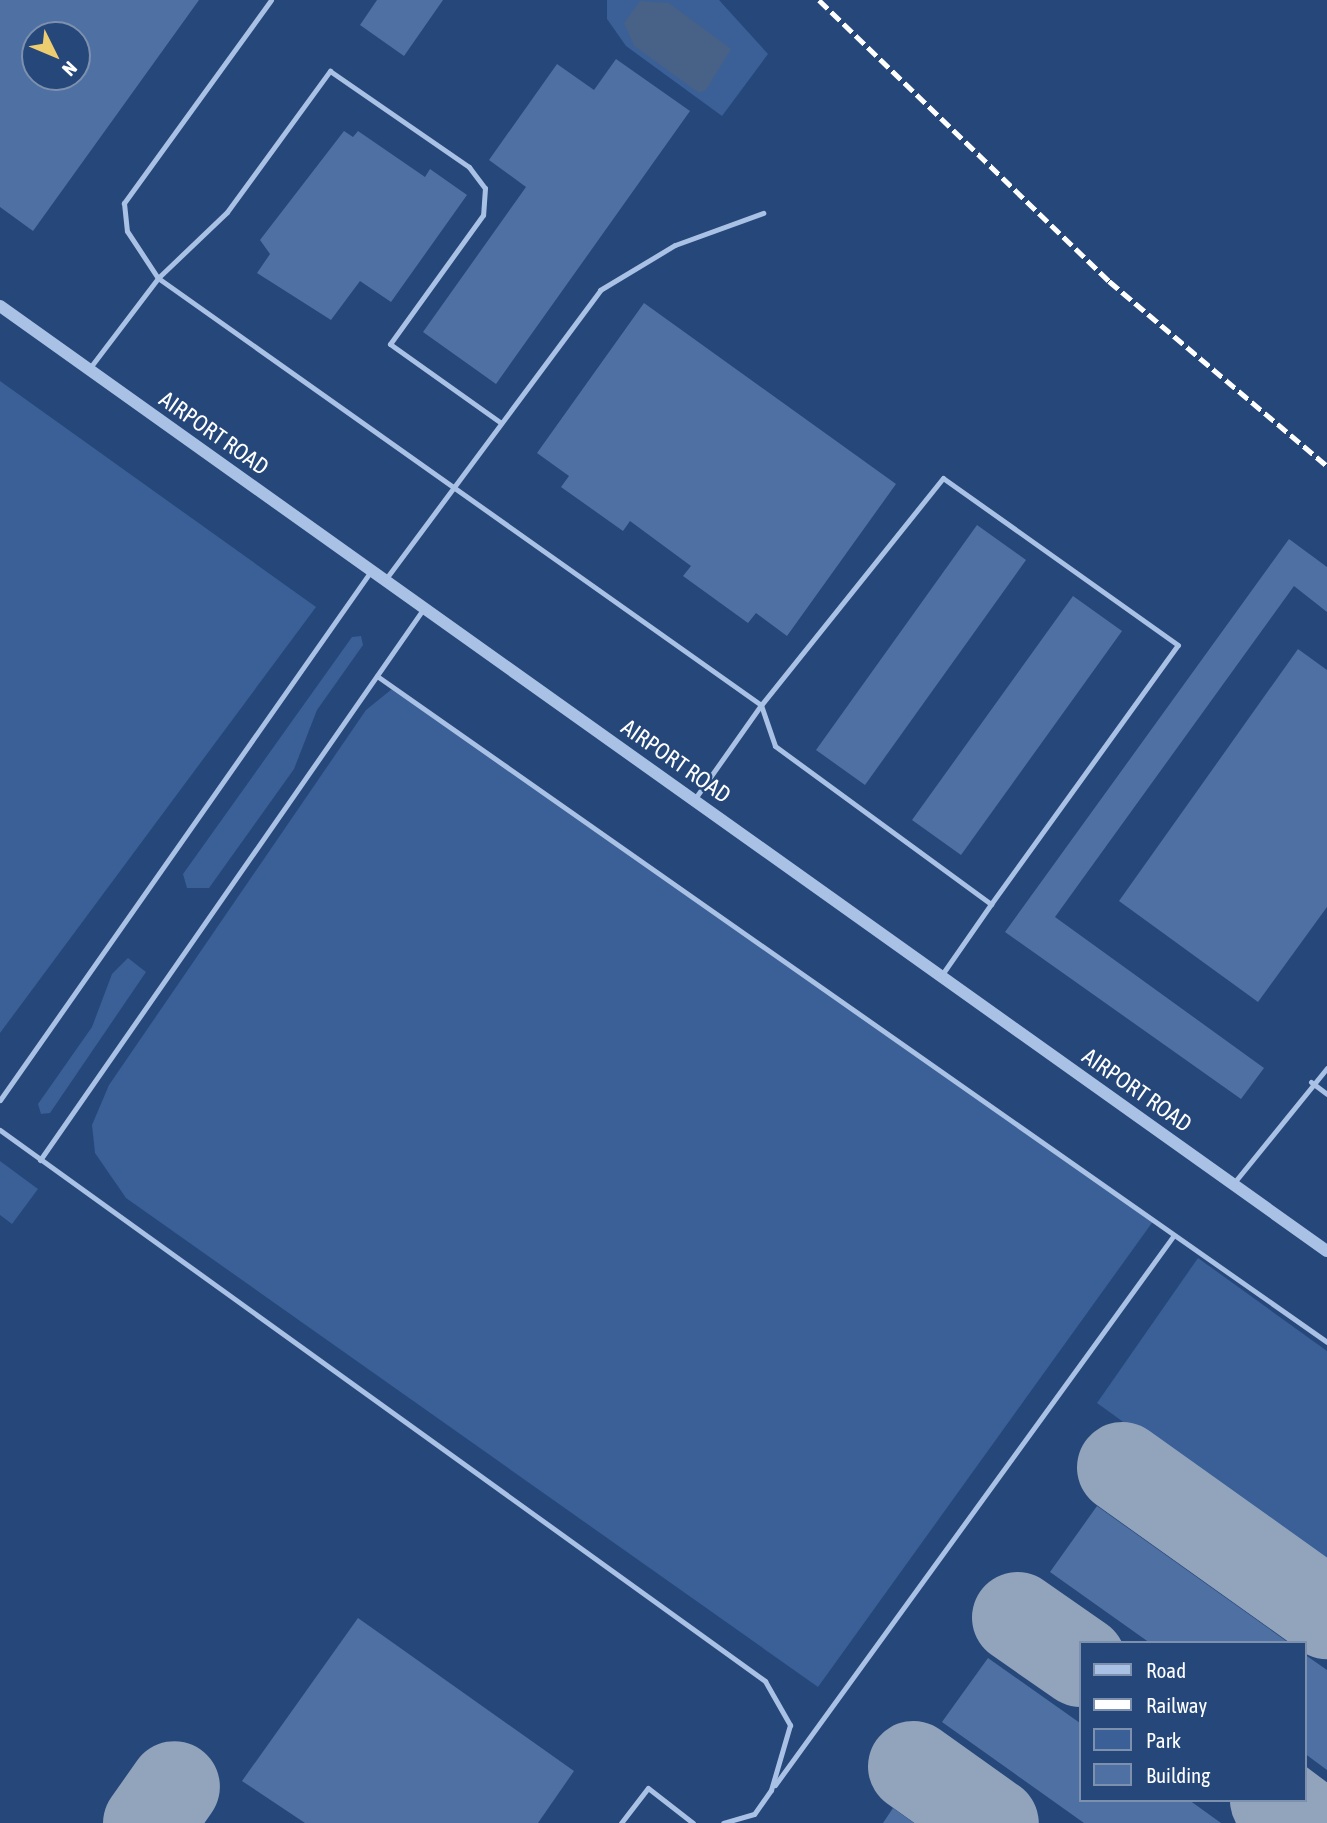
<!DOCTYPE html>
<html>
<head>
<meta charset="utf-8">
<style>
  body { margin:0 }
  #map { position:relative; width:1327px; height:1823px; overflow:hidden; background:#26477a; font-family:"Asap Condensed",sans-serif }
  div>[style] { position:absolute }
  .green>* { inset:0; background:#3a6097 }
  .water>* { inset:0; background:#486186 }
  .taxiway>* { height:91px; margin:-45.5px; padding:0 45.5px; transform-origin:45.5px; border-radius:45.5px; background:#92a3bc }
  .building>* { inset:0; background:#4e70a3 }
  .service>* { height:5px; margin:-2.5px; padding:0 2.5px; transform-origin:2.5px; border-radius:2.5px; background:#a9c1e4 }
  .tertiary>* { height:12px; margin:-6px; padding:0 6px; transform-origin:6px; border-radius:6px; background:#a9c1e4 }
  .rail>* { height:5px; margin-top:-2.5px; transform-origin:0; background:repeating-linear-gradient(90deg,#fff 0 12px,transparent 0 17px) }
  span { translate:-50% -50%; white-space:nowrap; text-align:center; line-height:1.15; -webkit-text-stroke:5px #26477a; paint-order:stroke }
  .street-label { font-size:23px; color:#fff }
  .legend { position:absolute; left:1079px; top:1641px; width:228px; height:161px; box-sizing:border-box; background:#26477a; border:2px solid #7d91af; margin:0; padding:9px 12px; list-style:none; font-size:21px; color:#fff }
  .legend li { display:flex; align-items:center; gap:14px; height:35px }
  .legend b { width:35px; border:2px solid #7d91af }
  .north { position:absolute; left:21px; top:21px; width:70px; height:70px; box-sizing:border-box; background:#26477a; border:2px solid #7d91af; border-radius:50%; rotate:133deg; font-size:19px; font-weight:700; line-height:28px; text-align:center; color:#fff }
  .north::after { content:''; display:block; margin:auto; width:24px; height:32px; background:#eccd6f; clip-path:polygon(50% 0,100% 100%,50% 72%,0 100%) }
</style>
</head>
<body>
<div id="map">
  <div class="green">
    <div style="clip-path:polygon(607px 0,719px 0,768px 54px,722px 116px,626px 46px,607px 19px)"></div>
    <div style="clip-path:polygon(0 381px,316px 607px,0 1033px)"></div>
    <div style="clip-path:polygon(361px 636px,363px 645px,317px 710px,294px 769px,209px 888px,187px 888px,183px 874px,352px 637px)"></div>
    <div style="clip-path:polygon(392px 689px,1154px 1220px,818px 1687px,126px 1198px,95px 1153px,92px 1125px,109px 1085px,366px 710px)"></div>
    <div style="clip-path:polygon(128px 958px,146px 972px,50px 1113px,41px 1114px,38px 1104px,92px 1027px,112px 974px)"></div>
    <div style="clip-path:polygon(0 1161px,38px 1189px,12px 1224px,0 1215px)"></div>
    <div style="clip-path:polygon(1198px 1258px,1327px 1351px,1327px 1569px,1097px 1403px)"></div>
  </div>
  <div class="water">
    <div style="clip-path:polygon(640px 1px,669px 3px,731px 49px,706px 90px,699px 93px,634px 46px,624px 23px)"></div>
  </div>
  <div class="taxiway">
    <div style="left:1122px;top:1467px;width:252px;rotate:35.5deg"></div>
    <div style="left:1017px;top:1617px;width:77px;rotate:34.9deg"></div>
    <div style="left:913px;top:1766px;width:98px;rotate:35.5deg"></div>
    <div style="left:1275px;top:1800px;width:39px;rotate:37deg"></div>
    <div style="left:148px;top:1823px;width:45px;rotate:-54.9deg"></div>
  </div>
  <div class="building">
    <div style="clip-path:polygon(evenodd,0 0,199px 0,33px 231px,0 207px,0 0,35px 35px,77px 35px,77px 77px,35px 77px,35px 35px)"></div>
    <div style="clip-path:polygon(377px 0,443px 0,404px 56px,360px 25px)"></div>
    <div style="clip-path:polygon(616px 59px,690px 111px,496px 384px,423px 332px,526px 187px,489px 160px,557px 64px,594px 90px)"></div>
    <div style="clip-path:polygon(344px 131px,353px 137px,358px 131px,425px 177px,430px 169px,467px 195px,391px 302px,360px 281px,331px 320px,257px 273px,270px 254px,260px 240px)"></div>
    <div style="clip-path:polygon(644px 303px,896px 484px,787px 636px,756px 613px,748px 623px,683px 576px,691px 566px,630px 521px,623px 531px,561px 487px,569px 476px,537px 453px)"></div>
    <div style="clip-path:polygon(977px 525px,1026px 560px,865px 785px,816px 750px)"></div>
    <div style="clip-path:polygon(1289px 539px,1327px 567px,1327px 612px,1294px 586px,1055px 917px,1264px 1068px,1241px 1099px,1005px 932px)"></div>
    <div style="clip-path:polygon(1073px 596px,1122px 631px,961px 855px,912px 820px)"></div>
    <div style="clip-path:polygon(1298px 649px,1327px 670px,1327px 907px,1258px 1002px,1119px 901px)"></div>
    <div style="clip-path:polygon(1097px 1506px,1289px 1643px,1150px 1643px,1050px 1572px)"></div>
    <div style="clip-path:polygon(358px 1618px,574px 1771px,538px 1823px,305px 1823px,242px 1781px)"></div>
    <div style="clip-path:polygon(1304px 1654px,1327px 1670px,1327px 1770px,1304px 1753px)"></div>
    <div style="clip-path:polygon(988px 1658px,1080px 1723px,1080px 1800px,1189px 1800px,1221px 1823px,1084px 1823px,942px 1722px)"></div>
    <div style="clip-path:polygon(893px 1808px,914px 1823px,883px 1823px)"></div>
  </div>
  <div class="service">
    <div style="left:271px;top:0;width:251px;rotate:125.9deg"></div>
    <div style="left:124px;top:203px;width:28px;rotate:84deg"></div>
    <div style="left:127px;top:231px;width:56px;rotate:56.6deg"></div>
    <div style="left:158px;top:278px;width:95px;rotate:-43.7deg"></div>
    <div style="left:227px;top:212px;width:175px;rotate:-53.9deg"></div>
    <div style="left:330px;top:71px;width:169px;rotate:34.6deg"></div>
    <div style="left:469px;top:167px;width:26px;rotate:53deg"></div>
    <div style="left:485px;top:188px;width:27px;rotate:94deg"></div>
    <div style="left:483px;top:215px;width:159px;rotate:125.8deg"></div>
    <div style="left:390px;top:344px;width:136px;rotate:35.4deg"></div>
    <div style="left:89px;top:369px;width:114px;rotate:-52.8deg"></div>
    <div style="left:158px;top:278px;width:739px;rotate:35.3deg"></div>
    <div style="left:761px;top:705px;width:43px;rotate:71.1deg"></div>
    <div style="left:775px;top:746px;width:268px;rotate:36.2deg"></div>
    <div style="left:991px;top:904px;width:319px;rotate:-54.2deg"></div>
    <div style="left:1178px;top:645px;width:288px;rotate:-144.6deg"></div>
    <div style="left:943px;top:478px;width:291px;rotate:128.7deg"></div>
    <div style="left:761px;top:705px;width:116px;rotate:125.2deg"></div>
    <div style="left:385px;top:580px;width:361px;rotate:-53.4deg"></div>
    <div style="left:600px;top:290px;width:87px;rotate:-31deg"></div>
    <div style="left:675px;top:245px;width:94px;rotate:-20deg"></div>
    <div style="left:377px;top:676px;width:1160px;rotate:35.03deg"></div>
    <div style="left:941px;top:976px;width:88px;rotate:-55.2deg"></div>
    <div style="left:1311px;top:1082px;width:20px;rotate:37deg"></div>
    <div style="left:0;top:1100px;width:646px;rotate:-54.96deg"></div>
    <div style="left:0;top:1130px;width:943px;rotate:35.76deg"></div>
    <div style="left:765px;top:1681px;width:51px;rotate:60.4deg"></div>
    <div style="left:790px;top:1725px;width:68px;rotate:106.3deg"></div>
    <div style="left:771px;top:1790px;width:29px;rotate:125deg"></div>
    <div style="left:754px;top:1814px;width:32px;rotate:164deg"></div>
    <div style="left:40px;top:1160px;width:672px;rotate:-55.18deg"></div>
    <div style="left:1233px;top:1184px;width:149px;rotate:-51deg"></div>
    <div style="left:775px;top:1785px;width:679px;rotate:-54.04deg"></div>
    <div style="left:621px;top:1823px;width:44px;rotate:-52.4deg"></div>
    <div style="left:648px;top:1788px;width:57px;rotate:37.9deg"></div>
  </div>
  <div class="tertiary">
    <div style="left:0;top:306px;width:1629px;rotate:35.46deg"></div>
  </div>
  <div class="rail">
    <div style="left:819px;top:0;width:404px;rotate:44.1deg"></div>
    <div style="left:1109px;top:281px;width:286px;rotate:40.3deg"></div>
  </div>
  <div class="street-label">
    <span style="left:214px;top:433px;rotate:35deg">AIRPORT ROAD</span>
    <span style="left:676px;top:761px;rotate:35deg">AIRPORT ROAD</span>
    <span style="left:1137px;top:1090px;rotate:35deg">AIRPORT ROAD</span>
  </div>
  <ul class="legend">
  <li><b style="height:9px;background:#a9c1e4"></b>Road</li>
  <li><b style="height:9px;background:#fff"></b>Railway</li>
  <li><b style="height:19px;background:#3a6097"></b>Park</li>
  <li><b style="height:19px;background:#4e70a3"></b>Building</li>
  </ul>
  <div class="north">N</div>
</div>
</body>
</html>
